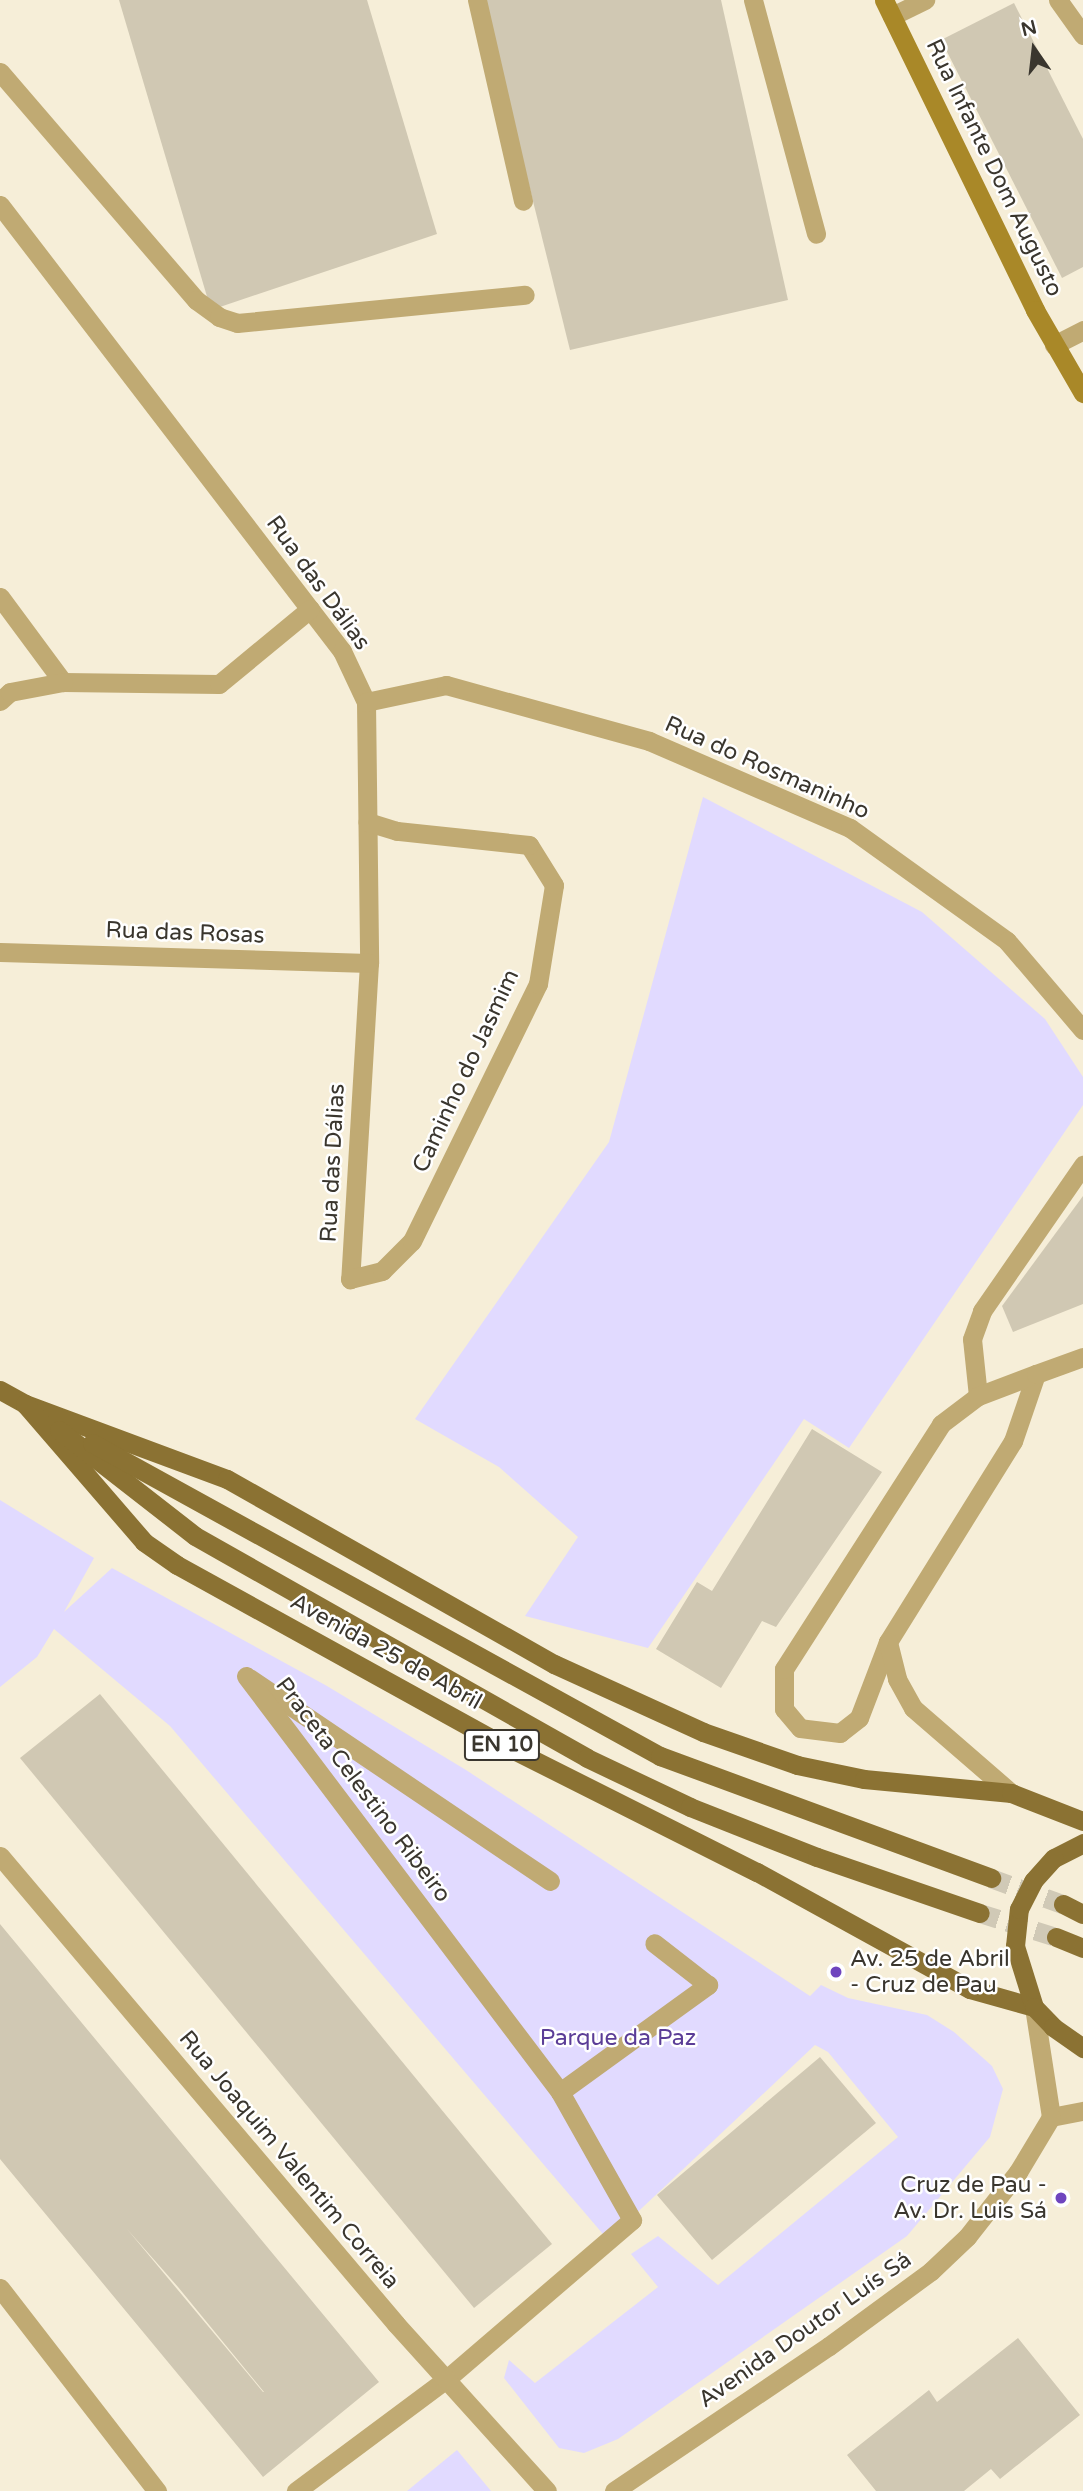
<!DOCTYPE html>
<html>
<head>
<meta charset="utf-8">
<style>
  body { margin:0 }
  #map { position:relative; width:1083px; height:2491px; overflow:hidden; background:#f6eed8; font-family:"Varela Round",sans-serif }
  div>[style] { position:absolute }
  .green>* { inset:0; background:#e1daff }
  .building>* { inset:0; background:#d0c8b3 }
  .primary-tunnel>* { height:19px; margin-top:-9.5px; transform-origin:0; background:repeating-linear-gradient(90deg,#d0c9b6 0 19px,transparent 0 29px) }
  .service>* { height:19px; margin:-9.5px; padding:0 9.5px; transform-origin:9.5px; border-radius:9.5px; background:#c0aa73 }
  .pedestrian>* { height:19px; margin:-9.5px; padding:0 9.5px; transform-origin:9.5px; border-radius:9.5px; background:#c0aa73 }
  .minor>* { height:19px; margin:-9.5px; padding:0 9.5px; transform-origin:9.5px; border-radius:9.5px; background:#c0aa73 }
  .tertiary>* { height:19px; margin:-9.5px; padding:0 9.5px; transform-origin:9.5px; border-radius:9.5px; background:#c0aa73 }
  .secondary>* { height:19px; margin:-9.5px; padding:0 9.5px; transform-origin:9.5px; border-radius:9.5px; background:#a98828 }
  .primary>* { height:19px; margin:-9.5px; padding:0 9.5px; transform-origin:9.5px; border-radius:9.5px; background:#8b7233 }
  .primary-bridge>* { height:19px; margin:-9.5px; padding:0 9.5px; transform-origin:9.5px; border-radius:9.5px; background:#8b7233 }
  .dots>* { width:19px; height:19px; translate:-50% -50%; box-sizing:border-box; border:4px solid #fff; border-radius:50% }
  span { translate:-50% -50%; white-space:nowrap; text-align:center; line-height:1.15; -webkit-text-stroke:5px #fff; paint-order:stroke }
  .shield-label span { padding:2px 5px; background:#fff; border:2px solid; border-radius:5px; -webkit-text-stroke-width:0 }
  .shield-label { font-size:21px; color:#3a362e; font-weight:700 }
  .street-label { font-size:23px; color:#3a362e }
  .poi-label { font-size:23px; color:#3a362e }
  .left { translate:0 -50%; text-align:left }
  .right { translate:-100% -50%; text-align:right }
  .park-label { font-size:23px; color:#5b3d97 }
  .north { position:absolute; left:999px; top:14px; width:70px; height:70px; -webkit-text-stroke:5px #fff; paint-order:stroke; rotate:346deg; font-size:19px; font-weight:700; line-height:28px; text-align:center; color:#3a362e }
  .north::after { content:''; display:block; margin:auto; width:24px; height:32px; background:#3a362e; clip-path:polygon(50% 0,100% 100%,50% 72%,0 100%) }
</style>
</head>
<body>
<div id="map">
  <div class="green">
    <div style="clip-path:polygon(703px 797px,922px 912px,1045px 1019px,1083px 1077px,1083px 1105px,849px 1448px,804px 1419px,648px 1648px,525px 1616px,578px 1537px,499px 1467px,415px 1419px,609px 1142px)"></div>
    <div style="clip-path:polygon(0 1500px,94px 1558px,64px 1612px,112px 1568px,327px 1686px,466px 1770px,810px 1996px,821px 1985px,848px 1998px,927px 2015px,954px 2032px,992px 2066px,1003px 2089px,990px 2137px,907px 2236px,618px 2439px,584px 2453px,559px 2448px,504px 2378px,509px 2360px,535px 2383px,658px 2287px,631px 2254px,658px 2236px,718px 2285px,898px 2137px,828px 2052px,815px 2045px,608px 2240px,170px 1726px,54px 1629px,37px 1657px,0 1687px)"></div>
    <div style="clip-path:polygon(457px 2450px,491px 2491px,407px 2491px)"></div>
  </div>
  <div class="building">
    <div style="clip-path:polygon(119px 0,367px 0,437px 234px,211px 310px)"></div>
    <div style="clip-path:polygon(483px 0,721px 0,788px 300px,570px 350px)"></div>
    <div style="clip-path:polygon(1014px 3px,1083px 139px,1083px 267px,1062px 278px,941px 40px)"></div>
    <div style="clip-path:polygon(1083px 1196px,1083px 1304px,1013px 1332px,1002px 1306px)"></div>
    <div style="clip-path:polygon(812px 1429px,882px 1472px,776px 1627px,762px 1621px,721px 1688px,656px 1649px,697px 1582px,712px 1591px)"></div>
    <div style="clip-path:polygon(100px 1694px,552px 2244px,474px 2308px,20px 1758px)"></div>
    <div style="clip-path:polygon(evenodd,0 1924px,379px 2382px,263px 2477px,0 2159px,0 1924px,127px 2229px,178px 2287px,264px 2392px,263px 2392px,127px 2229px)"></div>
    <div style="clip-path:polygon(820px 2057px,876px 2123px,712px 2260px,657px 2195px)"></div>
    <div style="clip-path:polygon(1018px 2338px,1080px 2415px,1000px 2479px,991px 2469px,964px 2491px,876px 2491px,847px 2455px,929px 2390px,937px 2402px)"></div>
  </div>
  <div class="primary-tunnel">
    <div style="left:991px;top:1878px;width:77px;rotate:19.9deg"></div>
    <div style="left:980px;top:1913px;width:80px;rotate:17.5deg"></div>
  </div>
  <div class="service">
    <div style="left:477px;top:0;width:206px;rotate:77.1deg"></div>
    <div style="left:753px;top:0;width:242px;rotate:74.9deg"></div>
    <div style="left:0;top:72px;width:301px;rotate:49.3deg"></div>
    <div style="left:196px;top:300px;width:29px;rotate:36deg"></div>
    <div style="left:219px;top:317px;width:19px;rotate:18deg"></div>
    <div style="left:237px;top:323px;width:289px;rotate:-5.6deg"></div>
    <div style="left:978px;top:1396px;width:57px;rotate:-96deg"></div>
    <div style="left:972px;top:1339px;width:30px;rotate:-70deg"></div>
    <div style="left:982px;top:1311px;width:178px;rotate:-55.3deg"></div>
  </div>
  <div class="pedestrian">
    <div style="left:249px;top:1678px;width:363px;rotate:34deg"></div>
  </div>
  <div class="minor">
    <div style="left:1058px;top:0;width:43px;rotate:54.5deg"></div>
    <div style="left:892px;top:16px;width:37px;rotate:-26deg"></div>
    <div style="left:0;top:205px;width:562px;rotate:52.52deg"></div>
    <div style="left:342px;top:651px;width:56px;rotate:64.8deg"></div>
    <div style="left:366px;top:702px;width:261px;rotate:89.3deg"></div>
    <div style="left:369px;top:963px;width:317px;rotate:93.4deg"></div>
    <div style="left:350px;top:1279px;width:33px;rotate:-14deg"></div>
    <div style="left:382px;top:1271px;width:42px;rotate:-45deg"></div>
    <div style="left:412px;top:1241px;width:286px;rotate:-63.9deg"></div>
    <div style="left:538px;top:984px;width:100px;rotate:-80.8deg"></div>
    <div style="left:554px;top:885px;width:47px;rotate:-122deg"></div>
    <div style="left:529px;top:845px;width:133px;rotate:-173.9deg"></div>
    <div style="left:397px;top:831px;width:31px;rotate:-163deg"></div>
    <div style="left:1054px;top:345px;width:33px;rotate:-27deg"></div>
    <div style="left:0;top:597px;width:106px;rotate:53.5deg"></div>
    <div style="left:63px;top:682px;width:156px;rotate:0.7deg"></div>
    <div style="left:219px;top:684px;width:118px;rotate:-39.5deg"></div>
    <div style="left:0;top:701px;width:13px;rotate:-42deg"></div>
    <div style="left:10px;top:692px;width:54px;rotate:-10.7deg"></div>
    <div style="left:366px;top:702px;width:82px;rotate:-12deg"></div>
    <div style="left:446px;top:685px;width:211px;rotate:15.4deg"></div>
    <div style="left:649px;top:741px;width:219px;rotate:23.4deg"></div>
    <div style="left:850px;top:828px;width:193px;rotate:35.7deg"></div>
    <div style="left:1007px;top:941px;width:117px;rotate:49.5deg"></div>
    <div style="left:0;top:952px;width:369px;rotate:1.7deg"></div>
    <div style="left:1036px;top:1374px;width:71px;rotate:108.9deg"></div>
    <div style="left:1013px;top:1441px;width:237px;rotate:121.9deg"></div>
    <div style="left:888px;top:1642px;width:81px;rotate:110.9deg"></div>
    <div style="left:859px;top:1718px;width:24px;rotate:142deg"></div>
    <div style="left:840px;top:1733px;width:40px;rotate:-172.9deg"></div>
    <div style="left:800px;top:1728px;width:25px;rotate:-130deg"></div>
    <div style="left:784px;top:1709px;width:40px;rotate:-90deg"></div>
    <div style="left:784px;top:1669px;width:291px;rotate:-57.3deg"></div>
    <div style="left:941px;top:1424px;width:46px;rotate:-37.1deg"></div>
    <div style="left:978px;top:1396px;width:62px;rotate:-20.8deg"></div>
    <div style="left:1036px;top:1374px;width:50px;rotate:-19.9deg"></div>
    <div style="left:888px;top:1642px;width:38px;rotate:76deg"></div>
    <div style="left:897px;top:1679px;width:33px;rotate:61deg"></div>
    <div style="left:913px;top:1708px;width:130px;rotate:40.9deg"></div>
    <div style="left:246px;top:1676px;width:521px;rotate:52.95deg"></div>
    <div style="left:560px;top:2092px;width:147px;rotate:60.6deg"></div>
    <div style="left:632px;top:2220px;width:246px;rotate:139.4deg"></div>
    <div style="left:445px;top:2380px;width:186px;rotate:143.3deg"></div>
    <div style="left:0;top:1856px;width:613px;rotate:49.76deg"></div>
    <div style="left:396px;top:2324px;width:225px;rotate:47.9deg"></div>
    <div style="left:560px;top:2092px;width:183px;rotate:-35.9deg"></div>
    <div style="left:708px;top:1985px;width:68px;rotate:-142.1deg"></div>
    <div style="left:0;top:2288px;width:257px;rotate:52.3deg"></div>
  </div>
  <div class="tertiary">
    <div style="left:1034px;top:2007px;width:111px;rotate:81.2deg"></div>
    <div style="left:1051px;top:2117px;width:33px;rotate:-11deg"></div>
    <div style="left:614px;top:2491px;width:259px;rotate:-34deg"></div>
    <div style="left:829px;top:2346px;width:127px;rotate:-36.3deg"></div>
    <div style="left:931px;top:2271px;width:50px;rotate:-43.4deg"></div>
    <div style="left:967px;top:2237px;width:83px;rotate:-51.9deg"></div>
    <div style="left:1018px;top:2172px;width:64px;rotate:-59deg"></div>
  </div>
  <div class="secondary">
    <div style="left:884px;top:0;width:345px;rotate:64deg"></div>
    <div style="left:1035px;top:310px;width:96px;rotate:60deg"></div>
  </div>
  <div class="primary">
    <div style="left:0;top:1390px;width:29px;rotate:29deg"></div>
    <div style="left:25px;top:1404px;width:215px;rotate:20.4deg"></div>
    <div style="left:227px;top:1479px;width:376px;rotate:29.5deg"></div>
    <div style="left:554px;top:1664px;width:164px;rotate:24.5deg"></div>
    <div style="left:703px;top:1732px;width:100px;rotate:19.3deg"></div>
    <div style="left:797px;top:1765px;width:68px;rotate:11.8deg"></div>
    <div style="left:864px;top:1779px;width:148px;rotate:5.4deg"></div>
    <div style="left:1011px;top:1793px;width:77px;rotate:21.3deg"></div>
    <div style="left:25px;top:1404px;width:182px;rotate:49.2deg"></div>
    <div style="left:144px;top:1542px;width:40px;rotate:34.9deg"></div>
    <div style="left:177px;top:1565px;width:355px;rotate:28.9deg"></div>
    <div style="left:488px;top:1737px;width:301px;rotate:26.7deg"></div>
    <div style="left:757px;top:1872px;width:243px;rotate:28.8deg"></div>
    <div style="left:970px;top:1989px;width:66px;rotate:15.7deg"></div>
    <div style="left:59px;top:1430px;width:172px;rotate:37.9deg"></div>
    <div style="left:195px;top:1536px;width:450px;rotate:29.5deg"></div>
    <div style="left:587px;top:1758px;width:114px;rotate:25.4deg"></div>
    <div style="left:690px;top:1807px;width:136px;rotate:21.5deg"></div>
    <div style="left:817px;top:1857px;width:172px;rotate:19deg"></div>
    <div style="left:92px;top:1443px;width:649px;rotate:28.86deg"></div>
    <div style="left:660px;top:1756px;width:353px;rotate:20.2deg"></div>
    <div style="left:1054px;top:1858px;width:33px;rotate:-27deg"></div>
    <div style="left:1063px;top:1904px;width:22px;rotate:27deg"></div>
    <div style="left:1056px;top:1937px;width:29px;rotate:22deg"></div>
    <div style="left:1015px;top:1946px;width:64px;rotate:72.7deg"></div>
    <div style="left:1034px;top:2007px;width:28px;rotate:46deg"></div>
    <div style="left:1053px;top:2027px;width:37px;rotate:35deg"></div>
  </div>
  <div class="primary-bridge">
    <div style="left:1015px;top:1946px;width:37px;rotate:-84deg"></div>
    <div style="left:1019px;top:1909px;width:31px;rotate:-63deg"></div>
    <div style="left:1033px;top:1881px;width:31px;rotate:-48deg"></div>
  </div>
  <div class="dots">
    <div style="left:836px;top:1972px;background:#6f45be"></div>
    <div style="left:1061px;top:2198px;background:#6f45be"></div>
  </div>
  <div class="shield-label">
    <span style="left:502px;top:1745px">EN 10</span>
  </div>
  <div class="street-label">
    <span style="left:994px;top:168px;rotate:64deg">Rua Infante Dom Augusto</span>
    <span style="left:318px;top:583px;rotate:54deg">Rua das Dálias</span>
    <span style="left:767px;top:768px;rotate:24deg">Rua do Rosmaninho</span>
    <span style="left:185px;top:933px;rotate:2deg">Rua das Rosas</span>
    <span style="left:466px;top:1071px;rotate:-65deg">Caminho do Jasmim</span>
    <span style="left:333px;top:1163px;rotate:-87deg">Rua das Dálias</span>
    <span style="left:386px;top:1652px;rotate:29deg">Avenida 25 de Abril</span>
    <span style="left:363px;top:1790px;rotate:53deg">Praceta Celestino Ribeiro</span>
    <span style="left:289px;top:2160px;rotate:50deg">Rua Joaquim Valentim Correia</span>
    <span style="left:805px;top:2330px;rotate:-35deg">Avenida Doutor Luís Sá</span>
  </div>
  <div class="poi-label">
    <span class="left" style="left:850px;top:1972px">Av. 25 de Abril<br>- Cruz de Pau</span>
    <span class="right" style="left:1047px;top:2198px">Cruz de Pau -<br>Av. Dr. Luis Sá</span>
  </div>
  <div class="park-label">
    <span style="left:618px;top:2038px">Parque da Paz</span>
  </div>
  <div class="north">N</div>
</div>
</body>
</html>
